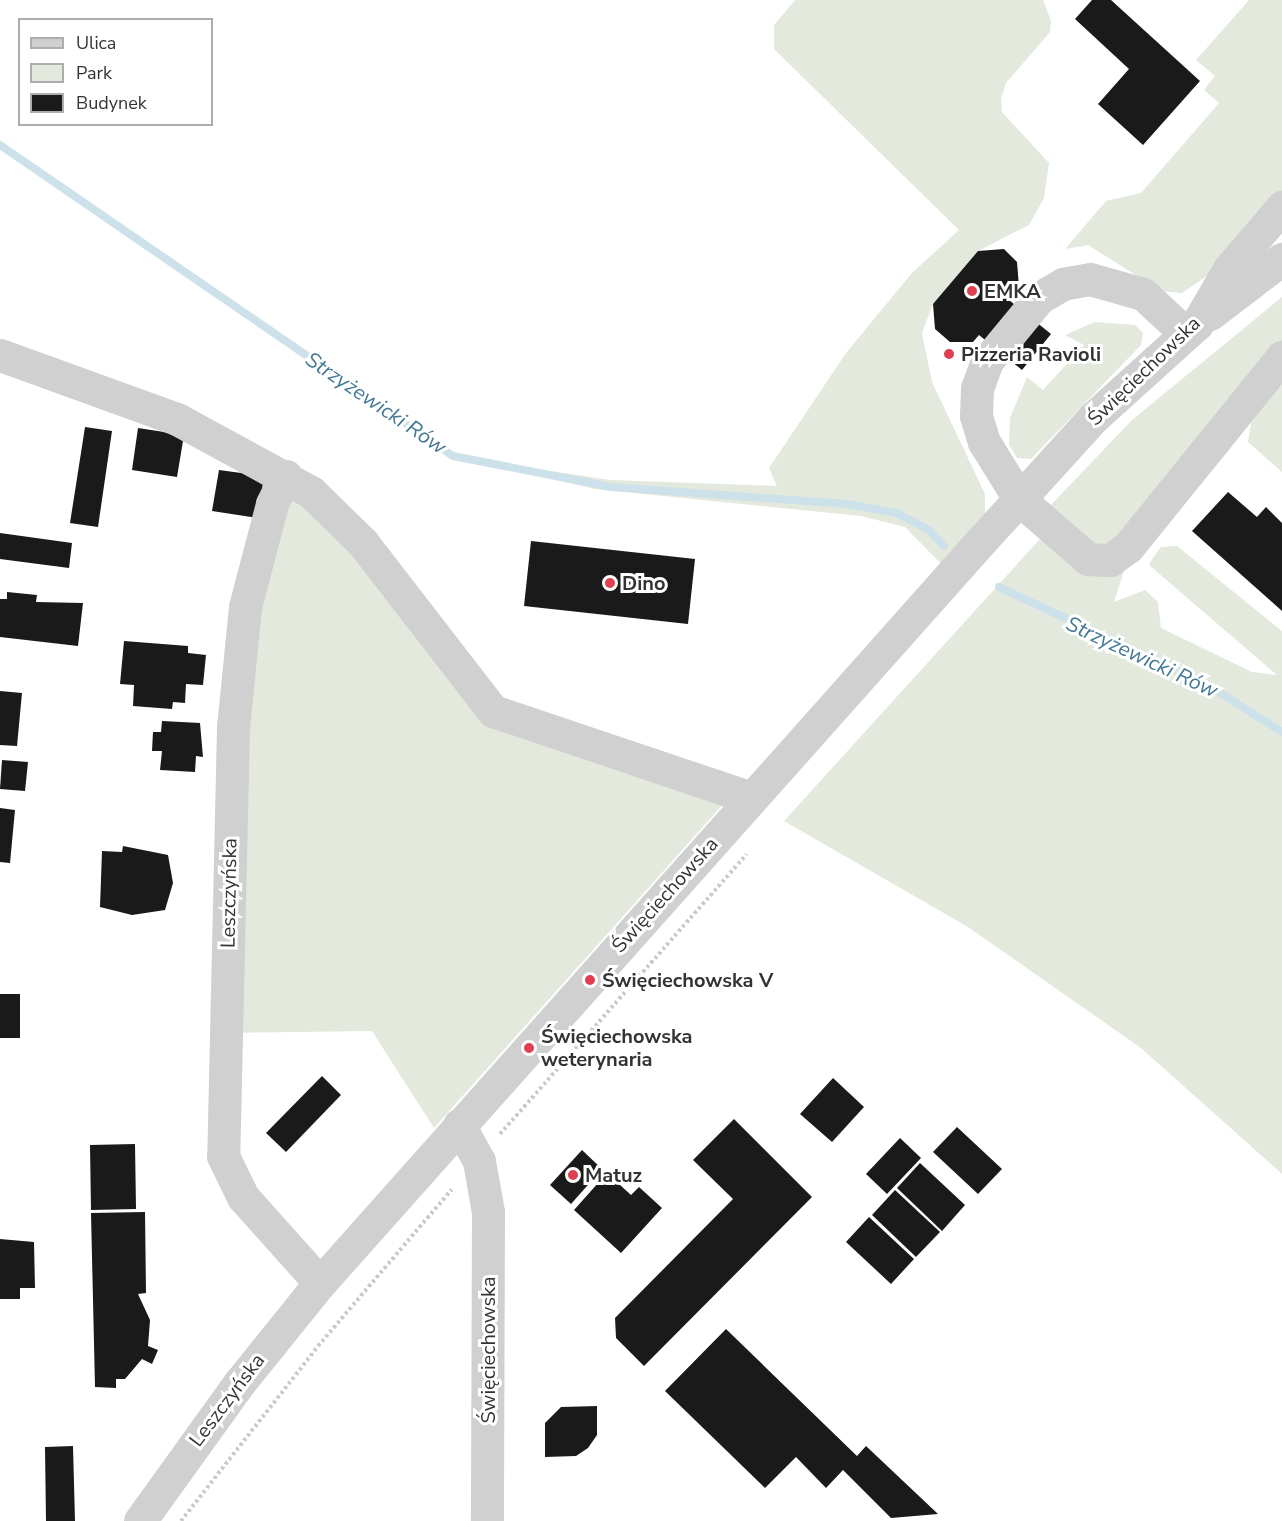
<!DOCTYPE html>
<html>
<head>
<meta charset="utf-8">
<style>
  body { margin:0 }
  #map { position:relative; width:1282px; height:1521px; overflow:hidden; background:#fff; font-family:"Nunito Sans",sans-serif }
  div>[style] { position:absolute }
  .green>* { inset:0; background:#e3e9dc }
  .stream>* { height:8px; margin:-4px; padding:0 4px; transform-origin:4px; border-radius:4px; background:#cde1eb }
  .building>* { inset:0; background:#1a1a1a }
  .path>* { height:4px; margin-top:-2px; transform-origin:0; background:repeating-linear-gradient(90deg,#cacaca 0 3px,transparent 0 6px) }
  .minor>* { height:33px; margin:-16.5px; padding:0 16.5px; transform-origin:16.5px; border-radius:16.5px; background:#d0d0d0 }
  .dots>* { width:16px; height:16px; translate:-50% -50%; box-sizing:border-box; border:3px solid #fff; border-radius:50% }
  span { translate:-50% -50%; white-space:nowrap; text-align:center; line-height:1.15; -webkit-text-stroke:6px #fff; paint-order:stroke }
  .poi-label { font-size:20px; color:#333; font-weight:700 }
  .left { translate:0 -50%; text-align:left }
  .street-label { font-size:20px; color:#333 }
  .water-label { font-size:21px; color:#427894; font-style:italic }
  .legend { position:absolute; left:18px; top:18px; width:195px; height:108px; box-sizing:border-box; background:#fff; border:2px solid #adadad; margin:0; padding:8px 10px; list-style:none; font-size:18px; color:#333 }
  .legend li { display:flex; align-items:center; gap:12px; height:30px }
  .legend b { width:30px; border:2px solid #adadad }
</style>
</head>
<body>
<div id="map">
  <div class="green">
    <div style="clip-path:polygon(795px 0,1043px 0,1051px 21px,1050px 32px,1006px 83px,1001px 99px,1002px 112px,1049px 163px,1044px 198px,1029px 225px,978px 251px,933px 304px,922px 333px,932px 382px,985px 494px,985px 519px,951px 574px,905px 527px,861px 516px,595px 489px,453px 456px,610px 480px,777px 486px,769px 468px,846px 353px,912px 273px,959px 230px,774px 49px,774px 25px)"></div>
    <div style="clip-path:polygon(1249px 0,1282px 0,1282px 192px,1207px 276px,1182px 293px,1161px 291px,1088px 245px,1065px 249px,1106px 201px,1141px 193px,1219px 103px,1204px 90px,1215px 76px,1196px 60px)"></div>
    <div style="clip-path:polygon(1282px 297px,1282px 357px,1117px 540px,1098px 547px,1047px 509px,1132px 420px)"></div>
    <div style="clip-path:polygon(1095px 322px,1135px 325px,1143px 333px,1141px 345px,1031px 459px,1017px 458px,1009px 445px,1010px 418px,1027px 377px,1043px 390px,1084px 345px,1065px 335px)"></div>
    <div style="clip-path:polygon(1282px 381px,1282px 472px,1248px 442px,1251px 423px)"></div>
    <div style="clip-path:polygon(286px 476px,474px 690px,734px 792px,434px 1128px,372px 1031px,226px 1033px,233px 727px)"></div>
    <div style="clip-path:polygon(1039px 540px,1126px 565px,1114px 602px,1145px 590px,1158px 602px,1161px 628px,1252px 672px,1277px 675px,1149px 565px,1152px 559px,1161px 547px,1177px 546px,1282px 631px,1282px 1174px,1141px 1048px,968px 927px,784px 821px)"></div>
  </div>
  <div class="stream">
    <div style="left:0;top:145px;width:549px;rotate:34.47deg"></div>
    <div style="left:453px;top:456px;width:161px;rotate:11.1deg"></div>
    <div style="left:611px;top:487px;width:237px;rotate:4.1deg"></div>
    <div style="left:847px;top:504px;width:50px;rotate:10.4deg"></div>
    <div style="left:896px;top:513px;width:36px;rotate:27deg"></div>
    <div style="left:928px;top:529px;width:23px;rotate:47deg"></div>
    <div style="left:999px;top:587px;width:231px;rotate:25.1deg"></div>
    <div style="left:1208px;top:685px;width:88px;rotate:32.4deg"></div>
  </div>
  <div class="building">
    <div style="clip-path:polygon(1092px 0,1111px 0,1200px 81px,1143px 145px,1098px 104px,1129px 69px,1075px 19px)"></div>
    <div style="clip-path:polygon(1004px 249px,1017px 262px,1019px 287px,1009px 300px,1051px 334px,1022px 370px,979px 335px,973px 342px,950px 342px,935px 329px,933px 304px,978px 251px)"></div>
    <div style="clip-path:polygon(85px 427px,112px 431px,98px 527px,70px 523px)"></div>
    <div style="clip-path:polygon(138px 428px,184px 435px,177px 477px,132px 470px)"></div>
    <div style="clip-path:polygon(219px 470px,264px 476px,258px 518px,212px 511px)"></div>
    <div style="clip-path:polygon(1228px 492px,1257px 517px,1266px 507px,1282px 523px,1282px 611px,1192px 531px)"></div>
    <div style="clip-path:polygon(0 533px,72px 543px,69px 568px,0 559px)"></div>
    <div style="clip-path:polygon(531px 541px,695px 559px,688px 624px,524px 606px)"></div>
    <div style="clip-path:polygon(7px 592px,37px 595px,36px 602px,83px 603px,78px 646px,0 637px,0 599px,7px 599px)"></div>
    <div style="clip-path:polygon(124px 641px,188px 646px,188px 653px,206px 655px,203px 685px,186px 684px,185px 703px,173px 702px,172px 709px,133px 706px,134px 685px,120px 684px)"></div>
    <div style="clip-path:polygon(0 691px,22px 693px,17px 746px,0 745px)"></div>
    <div style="clip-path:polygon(162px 721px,200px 723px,203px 757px,196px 756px,195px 772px,160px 770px,162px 751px,152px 751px,153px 732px,161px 732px)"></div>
    <div style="clip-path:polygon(2px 760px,28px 762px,25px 791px,0 789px)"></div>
    <div style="clip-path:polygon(0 808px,15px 810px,10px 863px,0 862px)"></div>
    <div style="clip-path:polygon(123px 846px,168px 855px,173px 883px,165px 910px,132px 915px,100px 907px,102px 851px,122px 852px)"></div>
    <div style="clip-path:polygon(0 994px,20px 994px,20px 1038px,0 1038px)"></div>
    <div style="clip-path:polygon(322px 1076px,341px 1095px,286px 1152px,266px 1133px)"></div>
    <div style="clip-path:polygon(833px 1078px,864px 1107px,832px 1142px,800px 1114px)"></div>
    <div style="clip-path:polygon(734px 1119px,812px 1197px,644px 1366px,616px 1338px,615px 1318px,733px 1199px,693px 1160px)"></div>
    <div style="clip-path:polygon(957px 1127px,1002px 1169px,978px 1194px,933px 1152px)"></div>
    <div style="clip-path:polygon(900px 1138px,921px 1158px,887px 1194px,866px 1174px)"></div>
    <div style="clip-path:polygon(135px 1144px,136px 1209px,91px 1210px,90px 1145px)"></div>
    <div style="clip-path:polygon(582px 1150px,602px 1169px,571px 1204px,550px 1185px)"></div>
    <div style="clip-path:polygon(920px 1163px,965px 1205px,942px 1231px,897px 1188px)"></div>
    <div style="clip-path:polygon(607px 1173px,631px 1195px,639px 1187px,662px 1208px,621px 1253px,574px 1210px)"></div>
    <div style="clip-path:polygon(895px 1190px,940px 1232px,916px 1257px,872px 1215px)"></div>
    <div style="clip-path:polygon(145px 1212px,146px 1293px,138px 1294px,150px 1320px,148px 1346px,158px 1350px,152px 1364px,142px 1359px,125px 1379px,116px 1379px,116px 1388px,95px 1387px,91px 1213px)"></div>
    <div style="clip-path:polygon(869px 1217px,914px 1259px,891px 1284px,846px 1242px)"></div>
    <div style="clip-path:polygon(0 1239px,34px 1242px,35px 1288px,20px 1288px,20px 1299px,0 1299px)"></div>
    <div style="clip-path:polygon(726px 1329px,857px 1456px,866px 1446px,938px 1514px,891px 1518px,843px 1470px,826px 1488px,796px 1457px,765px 1488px,665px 1391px)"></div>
    <div style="clip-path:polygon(597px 1406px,597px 1435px,588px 1448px,576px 1456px,545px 1457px,545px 1423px,561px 1407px)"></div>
    <div style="clip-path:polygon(73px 1446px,75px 1521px,46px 1521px,45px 1447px)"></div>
  </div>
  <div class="path">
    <div style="left:500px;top:1134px;width:373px;rotate:-48.6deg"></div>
    <div style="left:181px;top:1521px;width:222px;rotate:-51.9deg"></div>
    <div style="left:318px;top:1346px;width:206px;rotate:-49.5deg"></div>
  </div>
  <div class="minor">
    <div style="left:1210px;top:314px;width:91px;rotate:-37.4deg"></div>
    <div style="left:1185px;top:333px;width:57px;rotate:-137.1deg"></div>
    <div style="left:1143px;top:294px;width:55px;rotate:-164.2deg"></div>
    <div style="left:1090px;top:279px;width:27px;rotate:170deg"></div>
    <div style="left:1063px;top:284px;width:28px;rotate:150deg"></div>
    <div style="left:1039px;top:298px;width:82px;rotate:129.5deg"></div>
    <div style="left:987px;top:361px;width:29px;rotate:110deg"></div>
    <div style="left:977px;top:388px;width:28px;rotate:92deg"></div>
    <div style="left:976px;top:416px;width:27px;rotate:73deg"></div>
    <div style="left:984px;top:442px;width:68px;rotate:58.2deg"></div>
    <div style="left:1020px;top:500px;width:90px;rotate:40.9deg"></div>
    <div style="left:1088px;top:559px;width:22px;rotate:3deg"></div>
    <div style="left:1110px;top:560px;width:22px;rotate:-36deg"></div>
    <div style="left:1128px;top:547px;width:245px;rotate:-51deg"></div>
    <div style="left:0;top:355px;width:188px;rotate:19.9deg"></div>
    <div style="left:177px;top:419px;width:153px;rotate:28.6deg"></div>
    <div style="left:311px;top:492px;width:73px;rotate:44.4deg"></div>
    <div style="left:363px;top:543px;width:212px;rotate:52.3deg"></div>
    <div style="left:493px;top:711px;width:272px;rotate:18.6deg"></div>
    <div style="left:286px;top:476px;width:31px;rotate:117deg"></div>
    <div style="left:272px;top:504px;width:106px;rotate:104.7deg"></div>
    <div style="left:245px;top:607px;width:121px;rotate:95.7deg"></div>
    <div style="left:233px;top:727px;width:429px;rotate:91.3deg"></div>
    <div style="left:223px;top:1156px;width:46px;rotate:64deg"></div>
    <div style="left:243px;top:1197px;width:115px;rotate:48.2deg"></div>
    <div style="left:459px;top:1125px;width:41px;rotate:60.9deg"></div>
    <div style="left:479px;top:1161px;width:52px;rotate:80deg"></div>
    <div style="left:488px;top:1212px;width:309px;rotate:90.2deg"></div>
    <div style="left:140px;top:1521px;width:171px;rotate:-54.3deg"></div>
    <div style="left:240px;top:1382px;width:127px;rotate:-51.1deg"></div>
    <div style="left:320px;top:1283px;width:995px;rotate:-48.3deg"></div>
    <div style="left:982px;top:540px;width:166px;rotate:-47.7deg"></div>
    <div style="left:1094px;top:417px;width:139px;rotate:-42.1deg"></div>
    <div style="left:1197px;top:324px;width:64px;rotate:-59.8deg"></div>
    <div style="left:1229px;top:269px;width:82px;rotate:-49.5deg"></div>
  </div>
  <div class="dots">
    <div style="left:972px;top:291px;background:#e03f52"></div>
    <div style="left:949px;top:354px;background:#e03f52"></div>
    <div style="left:610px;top:583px;background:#e03f52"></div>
    <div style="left:590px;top:980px;background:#e03f52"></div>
    <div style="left:529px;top:1048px;background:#e03f52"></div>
    <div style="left:573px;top:1175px;background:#e03f52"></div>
  </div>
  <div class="poi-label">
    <span class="left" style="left:984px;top:291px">EMKA</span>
    <span class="left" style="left:961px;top:354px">Pizzeria Ravioli</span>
    <span class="left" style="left:622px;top:583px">Dino</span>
    <span class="left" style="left:602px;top:980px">Święciechowska V</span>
    <span class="left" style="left:541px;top:1048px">Święciechowska<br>weterynaria</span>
    <span class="left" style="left:585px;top:1175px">Matuz</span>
  </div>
  <div class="street-label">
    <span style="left:1144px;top:371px;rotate:-44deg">Święciechowska</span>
    <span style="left:229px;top:893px;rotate:-89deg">Leszczyńska</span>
    <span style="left:665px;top:895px;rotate:-48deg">Święciechowska</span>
    <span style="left:488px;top:1350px;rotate:-90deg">Święciechowska</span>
    <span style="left:227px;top:1400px;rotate:-53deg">Leszczyńska</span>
  </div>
  <div class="water-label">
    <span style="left:376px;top:403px;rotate:34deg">Strzyżewicki Rów</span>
    <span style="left:1142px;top:657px;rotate:25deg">Strzyżewicki Rów</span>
  </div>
  <ul class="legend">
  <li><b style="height:8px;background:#d0d0d0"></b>Ulica</li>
  <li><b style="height:16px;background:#e3e9dc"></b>Park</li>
  <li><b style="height:16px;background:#1a1a1a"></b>Budynek</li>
  </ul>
</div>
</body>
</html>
